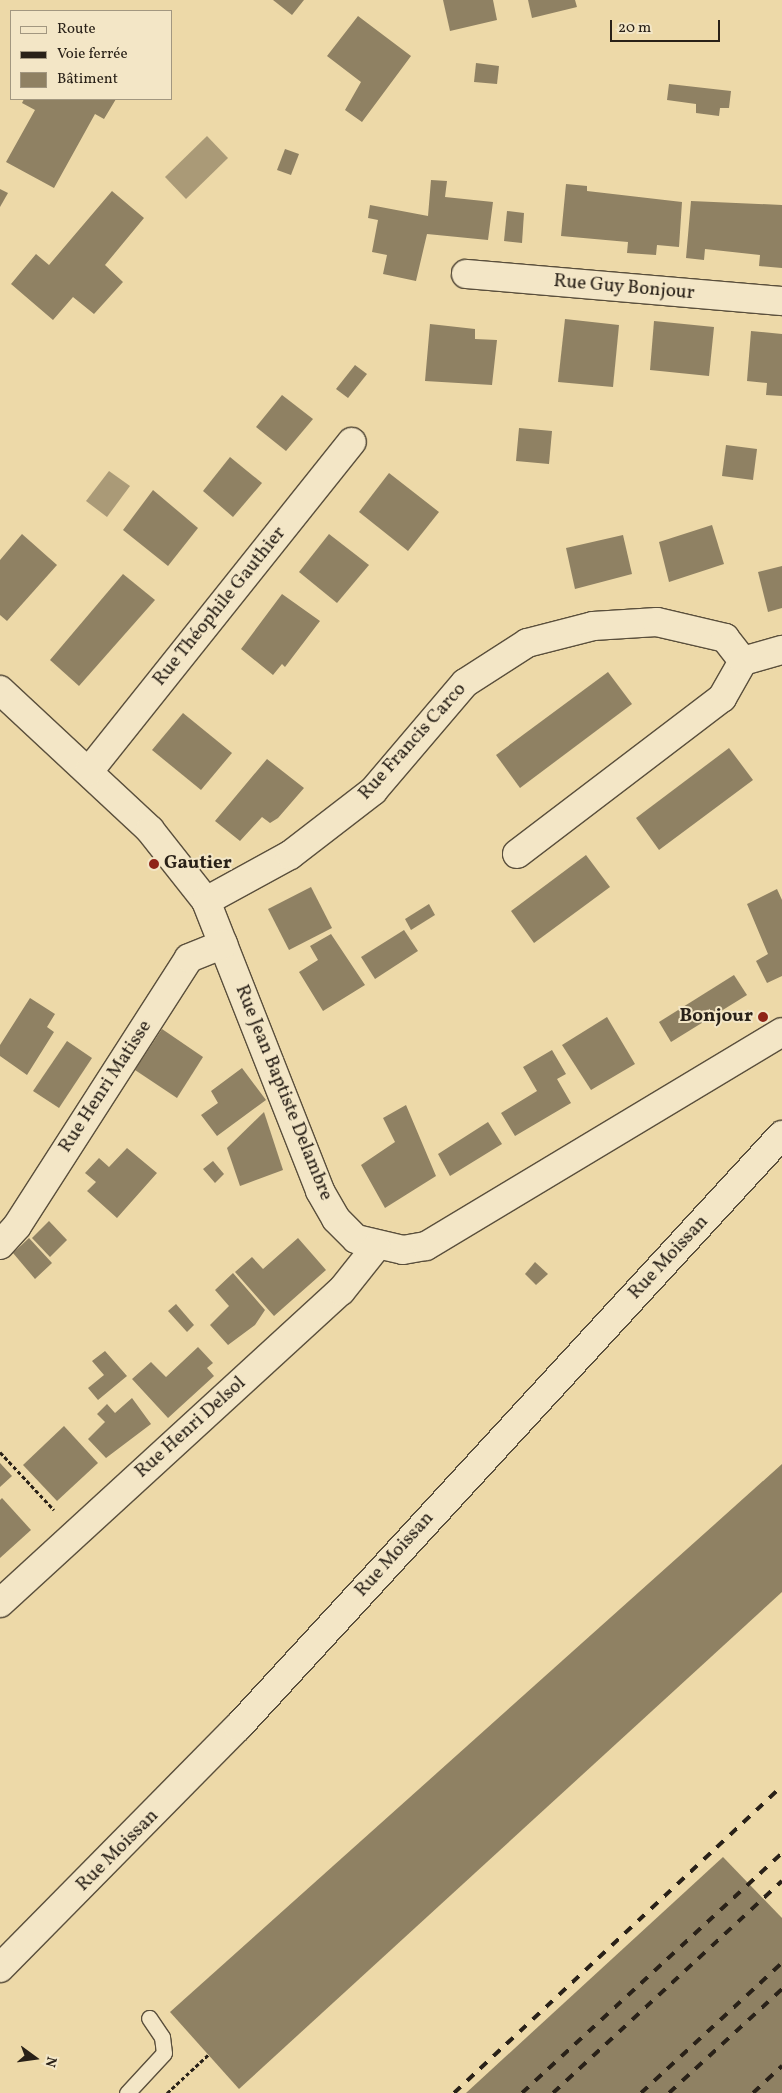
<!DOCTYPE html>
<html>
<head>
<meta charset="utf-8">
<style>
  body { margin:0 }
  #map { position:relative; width:782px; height:2093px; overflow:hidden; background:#edd9a8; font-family:Vollkorn,serif }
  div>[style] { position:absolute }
  .water>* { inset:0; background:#aa9a77 }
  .building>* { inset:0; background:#8f8163 }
  .path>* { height:3px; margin-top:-1.5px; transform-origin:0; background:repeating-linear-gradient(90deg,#292118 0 4px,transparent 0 6.5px) }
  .roads { filter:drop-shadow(1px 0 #5a4f3c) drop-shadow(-1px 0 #5a4f3c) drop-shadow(0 1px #5a4f3c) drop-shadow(0 -1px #5a4f3c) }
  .service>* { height:15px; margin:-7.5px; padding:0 7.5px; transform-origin:7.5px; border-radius:7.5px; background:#f3e6c6 }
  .minor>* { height:28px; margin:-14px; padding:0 14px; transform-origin:14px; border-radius:14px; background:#f3e6c6 }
  .secondary>* { height:28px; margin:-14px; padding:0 14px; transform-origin:14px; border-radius:14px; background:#f3e6c6 }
  .rail>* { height:4px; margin-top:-2px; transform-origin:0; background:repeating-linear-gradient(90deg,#292118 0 9px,transparent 0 18px) }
  .dots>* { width:14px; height:14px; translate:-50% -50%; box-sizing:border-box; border:2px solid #f3e6c6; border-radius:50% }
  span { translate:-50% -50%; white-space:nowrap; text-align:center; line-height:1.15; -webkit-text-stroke:4px #f3e6c6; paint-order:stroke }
  .street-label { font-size:19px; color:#292118 }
  .poi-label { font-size:19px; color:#292118; font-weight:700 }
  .left { translate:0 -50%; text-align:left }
  .right { translate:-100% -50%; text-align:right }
  .legend { position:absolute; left:10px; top:10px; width:162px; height:90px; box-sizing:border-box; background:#f3e6c6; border:1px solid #a29780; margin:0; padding:6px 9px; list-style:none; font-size:15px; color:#292118 }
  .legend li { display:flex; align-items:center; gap:10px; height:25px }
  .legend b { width:25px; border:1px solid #a29780 }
  .north { position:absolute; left:10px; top:2033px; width:50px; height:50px; -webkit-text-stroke:4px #f3e6c6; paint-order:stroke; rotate:104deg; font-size:14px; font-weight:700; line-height:20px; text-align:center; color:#292118 }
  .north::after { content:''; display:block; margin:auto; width:18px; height:22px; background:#292118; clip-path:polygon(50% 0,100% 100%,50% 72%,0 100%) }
  .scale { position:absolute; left:610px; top:20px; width:110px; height:22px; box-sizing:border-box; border:2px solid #292118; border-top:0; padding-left:6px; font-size:15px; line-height:18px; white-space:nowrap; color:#292118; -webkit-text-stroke:4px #f3e6c6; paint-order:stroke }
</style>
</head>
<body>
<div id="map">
  <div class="water">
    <div style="clip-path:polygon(207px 136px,228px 158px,186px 199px,165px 177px)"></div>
    <div style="clip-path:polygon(109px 471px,130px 486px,107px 517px,86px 501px)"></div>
  </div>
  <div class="building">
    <div style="clip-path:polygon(273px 0,304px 0,292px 15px)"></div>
    <div style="clip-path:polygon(443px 0,493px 0,497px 20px,450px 31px)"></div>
    <div style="clip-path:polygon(528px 0,575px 0,577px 7px,532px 18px)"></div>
    <div style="clip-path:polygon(358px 16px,411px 56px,362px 122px,345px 110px,361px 82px,327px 56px)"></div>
    <div style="clip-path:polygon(476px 63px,499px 66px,497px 84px,474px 82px)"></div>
    <div style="clip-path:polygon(669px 84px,731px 91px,729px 108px,720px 108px,719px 116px,696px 113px,696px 104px,667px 100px)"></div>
    <div style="clip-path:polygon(24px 99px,116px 99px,104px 119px,95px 114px,54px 188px,6px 162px,35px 110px,22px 103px)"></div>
    <div style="clip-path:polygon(285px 149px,299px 154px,291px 175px,277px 170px)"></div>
    <div style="clip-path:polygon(431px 180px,447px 181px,445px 197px,493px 202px,488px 240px,427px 234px,416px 281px,383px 274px,387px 255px,372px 252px,378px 220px,368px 218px,370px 205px,428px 216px)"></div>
    <div style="clip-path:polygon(566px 184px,587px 186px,587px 191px,682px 202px,679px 247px,657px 245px,656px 255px,627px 253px,628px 242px,561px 236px)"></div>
    <div style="clip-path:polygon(0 189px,8px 193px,0 207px)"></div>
    <div style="clip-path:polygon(112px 191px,144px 218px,105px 265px,123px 282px,94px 314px,73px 297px,53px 320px,11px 284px,36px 254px,49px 265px)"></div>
    <div style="clip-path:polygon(691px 201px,782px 205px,782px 268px,759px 266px,760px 255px,705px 249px,704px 260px,686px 258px)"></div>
    <div style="clip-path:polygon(507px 211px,524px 213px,522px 243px,504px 241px)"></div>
    <div style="clip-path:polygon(565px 319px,619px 325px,613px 387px,558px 382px)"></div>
    <div style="clip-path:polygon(654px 321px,714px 327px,709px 376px,650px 370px)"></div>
    <div style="clip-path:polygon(430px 324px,475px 329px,475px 339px,497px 340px,492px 385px,425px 381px)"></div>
    <div style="clip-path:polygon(751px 331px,782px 334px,782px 396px,766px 395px,767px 383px,747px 381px)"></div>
    <div style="clip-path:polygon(355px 365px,367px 374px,348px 398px,336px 389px)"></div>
    <div style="clip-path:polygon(282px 395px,313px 419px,286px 451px,256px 427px)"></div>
    <div style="clip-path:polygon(519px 428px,552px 431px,549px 464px,516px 461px)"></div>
    <div style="clip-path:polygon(726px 445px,757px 449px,753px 480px,722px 476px)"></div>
    <div style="clip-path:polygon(230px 457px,262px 483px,233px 517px,203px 491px)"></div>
    <div style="clip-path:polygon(389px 473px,439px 512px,408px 551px,359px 512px)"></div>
    <div style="clip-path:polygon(153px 490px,198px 528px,168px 566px,123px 530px)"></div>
    <div style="clip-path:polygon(712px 525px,724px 564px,669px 582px,659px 542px)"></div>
    <div style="clip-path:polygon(22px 534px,57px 565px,7px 621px,0 615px,0 560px)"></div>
    <div style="clip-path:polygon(329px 534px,369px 565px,337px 603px,299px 572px)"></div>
    <div style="clip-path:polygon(623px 535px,632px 574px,575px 589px,566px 548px)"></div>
    <div style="clip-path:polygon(782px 566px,782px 608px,768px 612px,758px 572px)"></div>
    <div style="clip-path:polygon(123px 574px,155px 600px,79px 686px,50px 660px)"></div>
    <div style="clip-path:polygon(282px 594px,320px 621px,285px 667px,282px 664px,273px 675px,241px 649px)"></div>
    <div style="clip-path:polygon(608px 672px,632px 704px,520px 788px,496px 755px)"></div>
    <div style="clip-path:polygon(183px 713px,232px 753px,201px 790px,152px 750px)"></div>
    <div style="clip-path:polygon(729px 748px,753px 780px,659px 850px,636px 818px)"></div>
    <div style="clip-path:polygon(267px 759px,304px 788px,278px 818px,270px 823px,262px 817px,240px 841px,215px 821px)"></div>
    <div style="clip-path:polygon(586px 855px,610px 887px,534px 943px,511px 911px)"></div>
    <div style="clip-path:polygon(311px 887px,332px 928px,289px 950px,268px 909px)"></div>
    <div style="clip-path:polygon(777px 889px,782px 900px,782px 976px,767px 983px,756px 961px,768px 954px,747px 904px)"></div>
    <div style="clip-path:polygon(429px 904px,435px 915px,411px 930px,405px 919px)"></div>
    <div style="clip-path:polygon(404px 930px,418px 951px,375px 979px,361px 957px)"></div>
    <div style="clip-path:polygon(331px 934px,365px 985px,323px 1011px,299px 972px,318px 960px,310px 946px)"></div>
    <div style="clip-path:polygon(734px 975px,747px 995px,671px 1042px,659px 1022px)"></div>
    <div style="clip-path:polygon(30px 998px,55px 1014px,47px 1027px,54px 1032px,27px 1075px,0 1056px,0 1045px)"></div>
    <div style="clip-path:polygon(607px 1017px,635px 1064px,591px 1090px,562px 1045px)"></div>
    <div style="clip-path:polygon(162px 1029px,203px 1057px,177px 1098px,135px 1070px)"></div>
    <div style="clip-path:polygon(67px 1041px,92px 1058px,59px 1108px,33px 1091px)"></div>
    <div style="clip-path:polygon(552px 1050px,566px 1074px,557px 1079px,571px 1103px,515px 1136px,501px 1113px,537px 1091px,523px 1067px)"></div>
    <div style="clip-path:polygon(242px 1068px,266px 1100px,217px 1136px,201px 1115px,218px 1103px,211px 1091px)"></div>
    <div style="clip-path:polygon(406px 1105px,436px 1176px,385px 1208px,361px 1165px,395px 1142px,383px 1118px)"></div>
    <div style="clip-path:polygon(264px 1112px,283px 1170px,240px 1186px,227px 1148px)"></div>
    <div style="clip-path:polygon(488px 1122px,502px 1144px,450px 1176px,438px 1154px)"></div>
    <div style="clip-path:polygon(127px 1148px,157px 1173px,117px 1218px,87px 1191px,96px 1182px,85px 1173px,99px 1158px,109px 1167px)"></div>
    <div style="clip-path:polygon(213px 1161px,224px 1174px,215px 1183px,203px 1169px)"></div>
    <div style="clip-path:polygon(49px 1221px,67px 1240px,50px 1257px,32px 1238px)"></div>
    <div style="clip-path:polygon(29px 1238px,52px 1263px,35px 1279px,13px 1253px)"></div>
    <div style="clip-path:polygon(298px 1238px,326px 1270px,274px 1316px,235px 1272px,252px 1257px,263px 1269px)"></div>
    <div style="clip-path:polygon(535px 1262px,548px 1274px,536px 1285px,525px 1274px)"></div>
    <div style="clip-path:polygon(233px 1273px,265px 1310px,255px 1325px,228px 1345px,210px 1325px,229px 1306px,215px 1290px)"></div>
    <div style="clip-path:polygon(176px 1304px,194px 1325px,187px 1332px,168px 1311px)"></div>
    <div style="clip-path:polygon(198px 1347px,213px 1363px,207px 1368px,214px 1376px,168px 1418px,132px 1379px,151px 1362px,166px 1377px)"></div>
    <div style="clip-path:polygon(105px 1351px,127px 1376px,98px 1400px,88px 1388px,104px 1375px,92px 1361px)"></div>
    <div style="clip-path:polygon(132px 1398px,151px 1424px,106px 1458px,88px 1439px,105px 1422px,97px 1414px,107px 1404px,115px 1413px)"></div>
    <div style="clip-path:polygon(64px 1426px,98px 1463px,57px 1501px,23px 1465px)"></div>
    <div style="clip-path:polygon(0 1463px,12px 1476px,0 1487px)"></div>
    <div style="clip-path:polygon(782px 1464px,782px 1592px,239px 2089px,170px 2012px)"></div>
    <div style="clip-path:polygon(2px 1498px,31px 1530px,0 1558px,0 1500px)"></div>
    <div style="clip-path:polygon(723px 1857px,782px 1918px,782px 2093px,466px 2093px)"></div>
  </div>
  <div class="path">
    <div style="left:0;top:1452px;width:79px;rotate:47deg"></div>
    <div style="left:167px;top:2093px;width:56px;rotate:-42.8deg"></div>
  </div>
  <div class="roads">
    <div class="service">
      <div style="left:127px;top:2093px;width:54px;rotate:-47.2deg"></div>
      <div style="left:164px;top:2053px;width:16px;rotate:-97deg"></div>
      <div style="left:162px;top:2037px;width:23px;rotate:-124deg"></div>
    </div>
    <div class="minor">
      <div style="left:466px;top:274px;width:317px;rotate:4.9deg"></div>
      <div style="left:0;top:690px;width:205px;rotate:43deg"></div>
      <div style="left:150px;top:830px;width:90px;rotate:51.7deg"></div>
      <div style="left:206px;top:901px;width:312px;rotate:68.5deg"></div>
      <div style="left:320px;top:1191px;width:32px;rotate:60deg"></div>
      <div style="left:336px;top:1219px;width:28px;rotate:45deg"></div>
      <div style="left:356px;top:1239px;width:48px;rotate:13.2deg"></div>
      <div style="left:403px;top:1250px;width:23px;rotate:-10deg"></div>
      <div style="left:426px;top:1246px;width:415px;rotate:-31deg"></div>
      <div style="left:89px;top:771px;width:421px;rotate:-51.4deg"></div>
      <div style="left:517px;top:854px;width:258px;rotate:-37.3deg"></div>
      <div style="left:722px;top:698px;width:43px;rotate:-60.4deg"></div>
      <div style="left:206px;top:901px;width:96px;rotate:-28.7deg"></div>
      <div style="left:290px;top:855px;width:105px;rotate:-37.6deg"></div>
      <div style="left:373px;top:791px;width:142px;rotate:-49.6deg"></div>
      <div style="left:465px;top:683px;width:74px;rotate:-32.8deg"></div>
      <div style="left:527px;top:643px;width:68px;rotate:-14.4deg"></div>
      <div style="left:593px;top:626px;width:64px;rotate:-3.6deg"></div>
      <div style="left:657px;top:622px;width:70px;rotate:13.2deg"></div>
      <div style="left:725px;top:638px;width:29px;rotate:52deg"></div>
      <div style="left:743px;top:661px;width:41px;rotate:-15.8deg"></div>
      <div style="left:0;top:1245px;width:25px;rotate:-48deg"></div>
      <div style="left:17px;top:1226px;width:318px;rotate:-57.3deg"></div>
      <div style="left:189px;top:958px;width:37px;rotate:-22deg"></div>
      <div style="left:0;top:1603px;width:462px;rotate:-42.5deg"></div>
      <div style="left:341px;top:1291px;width:56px;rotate:-51.5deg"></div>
    </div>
    <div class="secondary">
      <div style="left:0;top:1968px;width:339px;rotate:-45.4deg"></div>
      <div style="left:238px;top:1727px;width:804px;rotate:-47.42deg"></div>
    </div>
  </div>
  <div class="rail">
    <div style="left:454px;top:2093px;width:449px;rotate:-43.1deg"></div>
    <div style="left:522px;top:2093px;width:354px;rotate:-42.7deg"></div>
    <div style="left:553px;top:2093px;width:312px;rotate:-42.8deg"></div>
    <div style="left:641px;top:2093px;width:192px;rotate:-42.7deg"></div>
    <div style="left:669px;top:2093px;width:154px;rotate:-42.6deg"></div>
    <div style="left:753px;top:2093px;width:40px;rotate:-43deg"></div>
  </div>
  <div class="dots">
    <div style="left:154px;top:864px;background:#8f2418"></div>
    <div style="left:763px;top:1017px;background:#8f2418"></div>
  </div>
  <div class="street-label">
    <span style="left:624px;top:288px;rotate:5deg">Rue Guy Bonjour</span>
    <span style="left:220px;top:607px;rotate:-51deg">Rue Théophile Gauthier</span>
    <span style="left:413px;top:742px;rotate:-48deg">Rue Francis Carco</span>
    <span style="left:106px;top:1087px;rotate:-57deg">Rue Henri Matisse</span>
    <span style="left:283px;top:1093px;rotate:68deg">Rue Jean Baptiste Delambre</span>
    <span style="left:669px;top:1258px;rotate:-47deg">Rue Moissan</span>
    <span style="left:191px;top:1428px;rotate:-42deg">Rue Henri Delsol</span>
    <span style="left:395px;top:1555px;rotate:-48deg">Rue Moissan</span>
    <span style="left:118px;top:1851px;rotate:-45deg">Rue Moissan</span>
  </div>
  <div class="poi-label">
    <span class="left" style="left:164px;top:864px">Gautier</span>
    <span class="right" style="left:753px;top:1017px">Bonjour</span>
  </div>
  <ul class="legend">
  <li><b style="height:6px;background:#f3e6c6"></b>Route</li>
  <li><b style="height:6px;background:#292118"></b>Voie ferrée</li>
  <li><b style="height:14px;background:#8f8163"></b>Bâtiment</li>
  </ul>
  <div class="north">N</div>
  <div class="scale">20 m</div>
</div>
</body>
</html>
